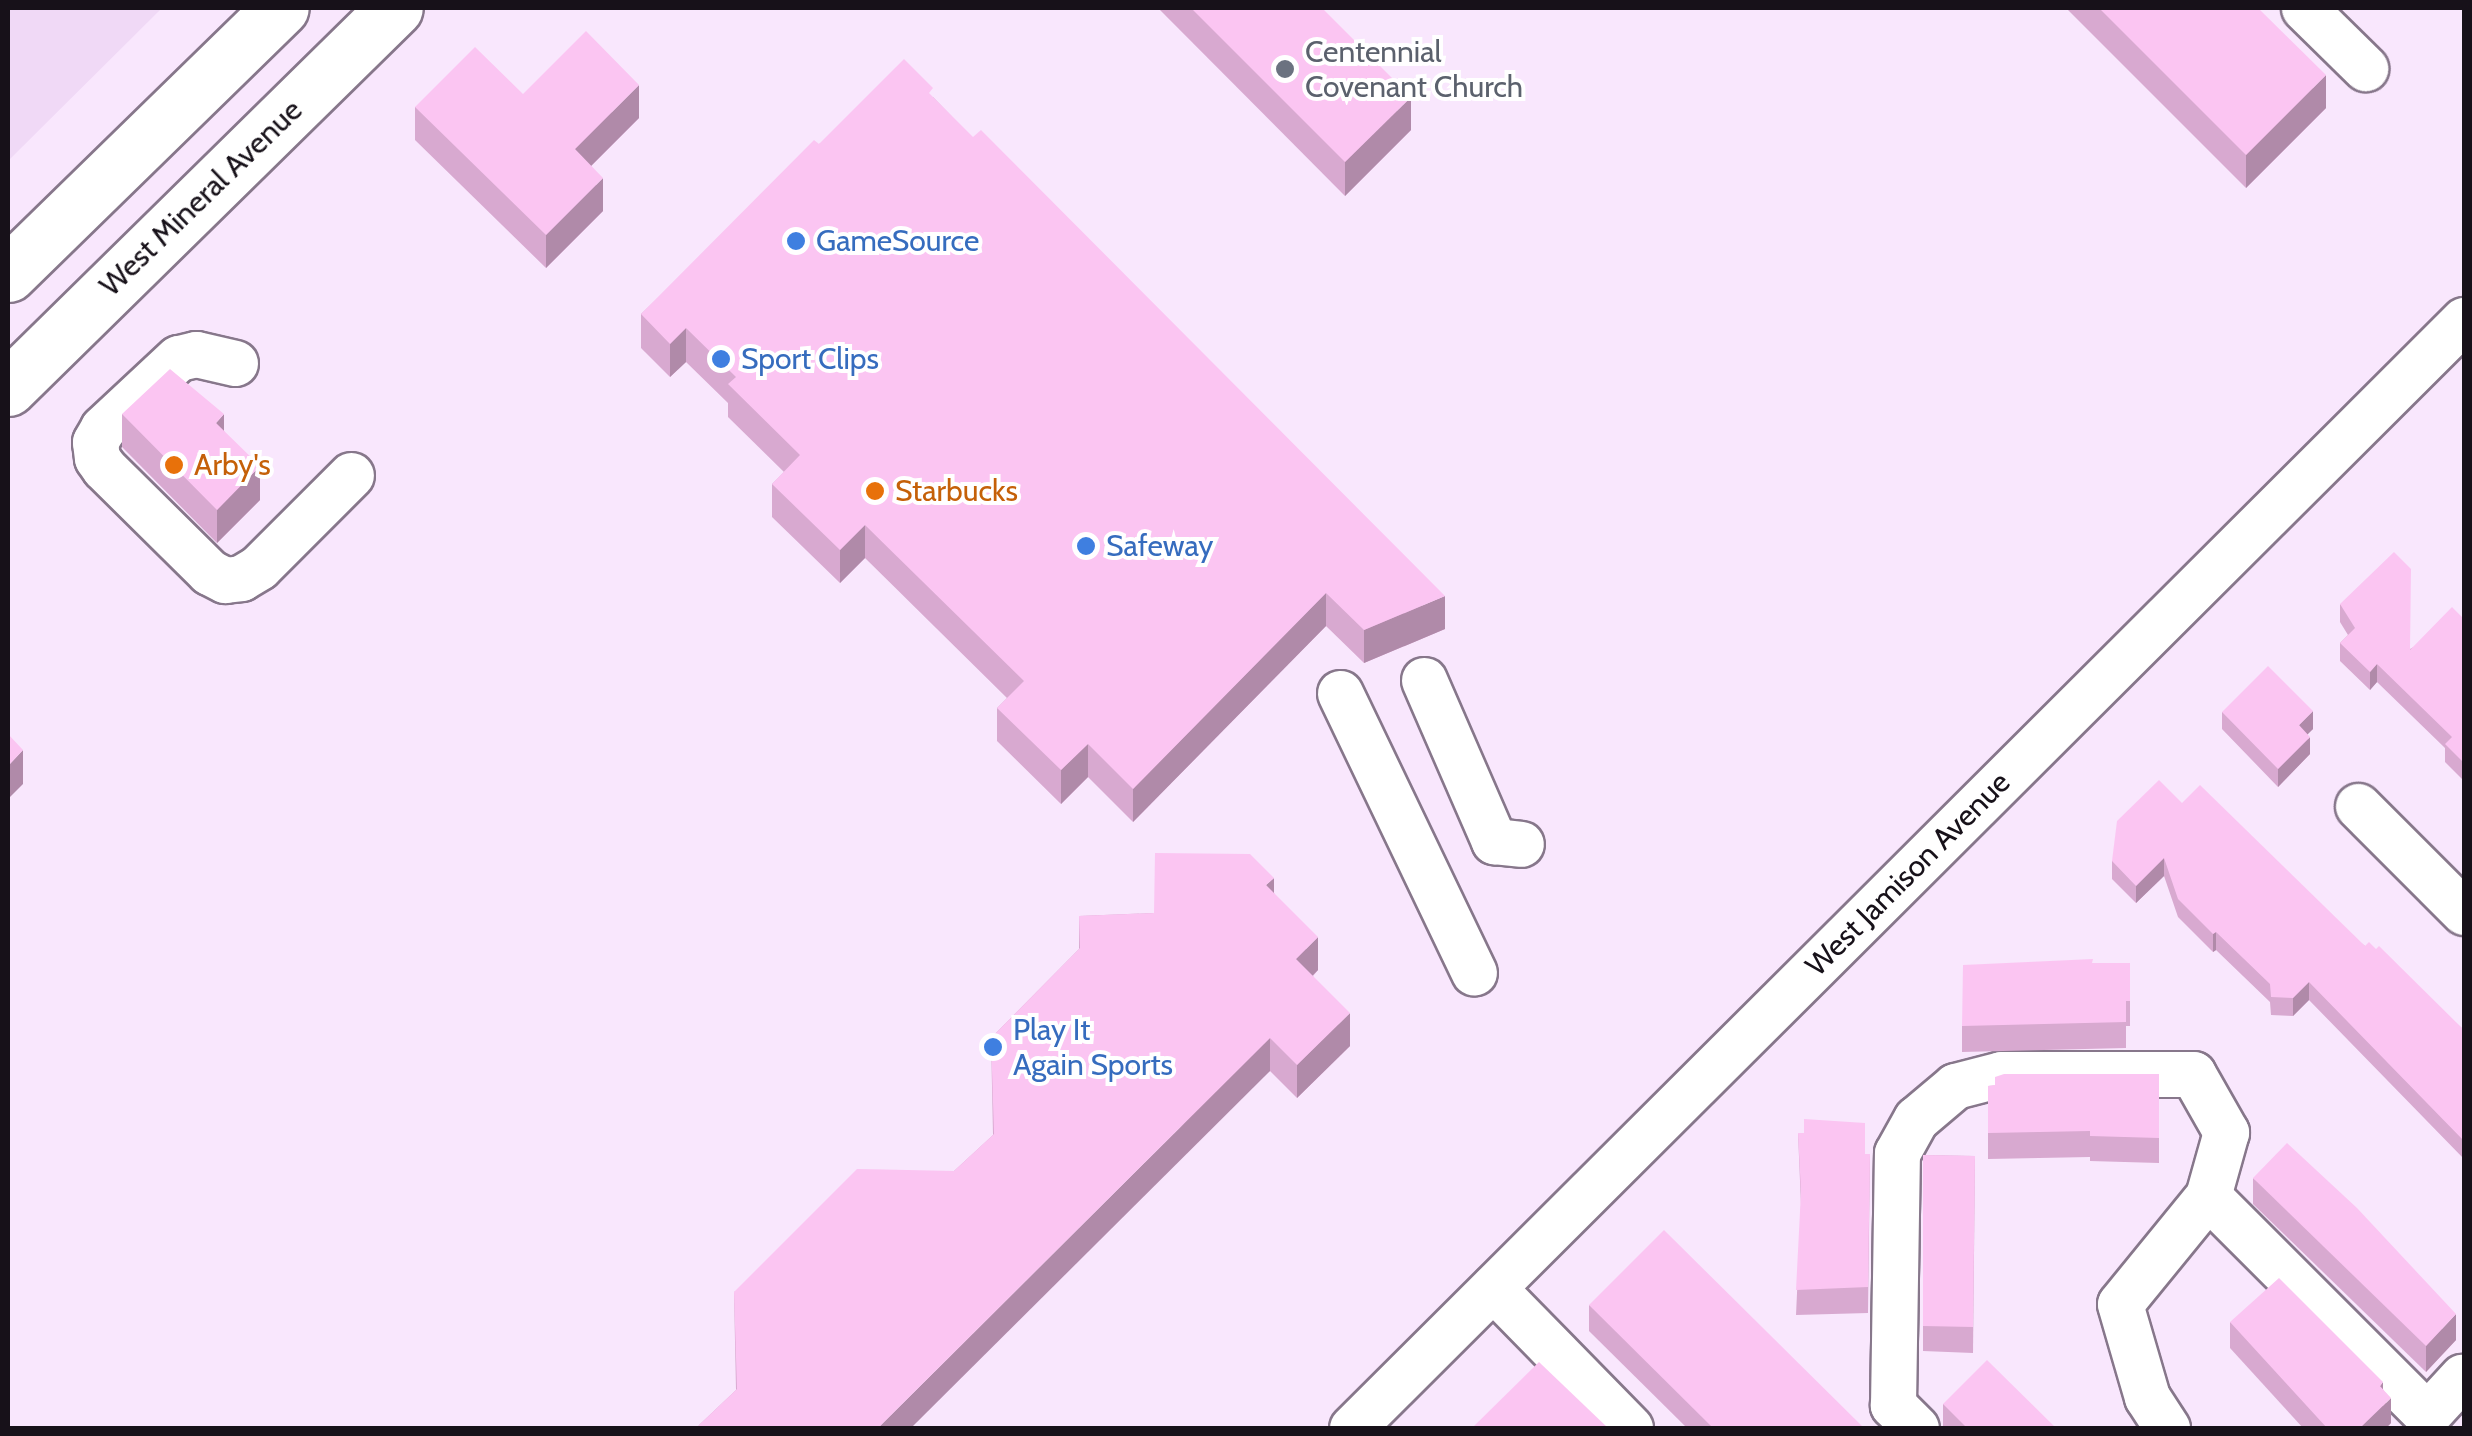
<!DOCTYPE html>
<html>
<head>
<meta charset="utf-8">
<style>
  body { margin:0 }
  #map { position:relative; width:2472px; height:1436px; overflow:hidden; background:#f9e7fd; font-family:Cabin,sans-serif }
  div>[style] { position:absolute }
  .built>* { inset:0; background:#f0d9f6 }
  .roads { filter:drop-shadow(2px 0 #87778b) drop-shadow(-2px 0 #87778b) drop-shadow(0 2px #87778b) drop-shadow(0 -2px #87778b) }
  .minor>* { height:45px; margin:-22.5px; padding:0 22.5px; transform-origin:22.5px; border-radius:22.5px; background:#fff }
  .major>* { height:55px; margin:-27.5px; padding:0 27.5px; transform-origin:27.5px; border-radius:27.5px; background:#fff }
  .wall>* { inset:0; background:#d8a9d0 }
  .shaded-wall>* { inset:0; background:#b08aa9 }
  .building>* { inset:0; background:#fbc5f2 }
  .dots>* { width:28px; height:28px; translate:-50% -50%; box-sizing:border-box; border:5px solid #fff; border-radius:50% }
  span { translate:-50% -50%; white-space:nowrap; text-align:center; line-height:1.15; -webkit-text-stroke:8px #fff; paint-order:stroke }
  .worship-label { font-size:30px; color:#5b616d }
  .left { translate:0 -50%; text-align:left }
  .street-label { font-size:30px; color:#171119 }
  .shop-label { font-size:30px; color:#366cbe }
  .food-label { font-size:30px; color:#c56008 }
  .frame { position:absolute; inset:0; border:10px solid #171119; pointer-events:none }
</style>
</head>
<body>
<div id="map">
  <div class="built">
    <div style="clip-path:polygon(8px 8px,162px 8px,8px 161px)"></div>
  </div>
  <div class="roads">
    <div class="minor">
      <div style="left:2304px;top:8px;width:86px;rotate:44.5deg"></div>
      <div style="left:235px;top:363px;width:40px;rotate:-167deg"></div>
      <div style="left:196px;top:354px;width:18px;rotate:167deg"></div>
      <div style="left:178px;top:358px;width:103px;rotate:137deg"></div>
      <div style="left:103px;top:428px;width:16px;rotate:120deg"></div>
      <div style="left:95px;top:442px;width:16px;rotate:83deg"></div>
      <div style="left:97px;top:458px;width:12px;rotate:55deg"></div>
      <div style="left:104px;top:468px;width:148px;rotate:44.7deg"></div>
      <div style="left:209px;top:572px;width:18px;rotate:27deg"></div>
      <div style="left:225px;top:580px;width:16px;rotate:-7deg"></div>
      <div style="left:241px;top:578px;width:21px;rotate:-31deg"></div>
      <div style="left:259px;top:567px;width:130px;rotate:-45deg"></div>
      <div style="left:1424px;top:680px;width:176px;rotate:66.5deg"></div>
      <div style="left:1494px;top:841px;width:27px;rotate:6deg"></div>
      <div style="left:1340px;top:693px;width:310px;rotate:64.4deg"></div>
      <div style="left:2358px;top:806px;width:150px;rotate:45deg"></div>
      <div style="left:2208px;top:1196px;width:310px;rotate:45deg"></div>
      <div style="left:2427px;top:1415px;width:52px;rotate:-47.4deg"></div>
      <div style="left:1493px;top:1288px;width:196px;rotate:45.6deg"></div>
      <div style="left:1352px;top:1428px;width:1570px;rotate:-44.9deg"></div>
      <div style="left:1916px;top:1428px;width:33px;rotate:-135deg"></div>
      <div style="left:1893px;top:1405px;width:252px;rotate:-89.1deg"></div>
      <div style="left:1897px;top:1153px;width:39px;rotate:-61deg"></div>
      <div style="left:1916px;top:1119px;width:51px;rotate:-40.2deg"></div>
      <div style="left:1955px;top:1086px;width:48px;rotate:-14.6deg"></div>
      <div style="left:2001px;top:1074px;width:192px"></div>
      <div style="left:2193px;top:1074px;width:67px;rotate:60.4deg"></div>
      <div style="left:2226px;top:1132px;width:66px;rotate:105.7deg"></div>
      <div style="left:2208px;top:1196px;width:139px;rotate:129.2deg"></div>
      <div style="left:2120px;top:1304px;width:97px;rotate:73.8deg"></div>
      <div style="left:2147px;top:1397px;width:37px;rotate:57deg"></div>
    </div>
    <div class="major">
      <div style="left:8px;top:274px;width:381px;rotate:-44.3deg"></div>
      <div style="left:8px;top:388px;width:542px;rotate:-44.48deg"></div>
    </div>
  </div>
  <div class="wall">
    <div style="clip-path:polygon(1158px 8px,1322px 8px,1411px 130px,1345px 196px)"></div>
    <div style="clip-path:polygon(2066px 8px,2258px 8px,2326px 108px,2246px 188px)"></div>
    <div style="clip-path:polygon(523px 94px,639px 118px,591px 166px,603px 211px,546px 268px,415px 140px,415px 107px)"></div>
    <div style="clip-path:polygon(933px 97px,1445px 629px,1364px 663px,1326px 626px,1133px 822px,1088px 777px,1061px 804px,997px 741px,997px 708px,1007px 698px,865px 558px,840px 583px,772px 517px,772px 484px,784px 472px,728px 417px,728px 403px,686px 362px,670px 377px,641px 348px,641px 314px,819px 144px)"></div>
    <div style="clip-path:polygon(122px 414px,224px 431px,260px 500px,217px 543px,122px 447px)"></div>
    <div style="clip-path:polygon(2340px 604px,2410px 649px,2464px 619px,2464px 781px,2445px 762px,2445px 748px,2377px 682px,2370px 690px,2340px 661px,2340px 643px,2348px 635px,2340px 622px)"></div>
    <div style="clip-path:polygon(2222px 712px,2313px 729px,2307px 734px,2310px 754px,2278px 787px,2222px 729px)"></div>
    <div style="clip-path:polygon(2182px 803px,2365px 946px,2464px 1030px,2464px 1159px,2309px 1000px,2293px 1016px,2271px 1015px,2270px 1002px,2216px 950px,2213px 952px,2178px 917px,2164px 876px,2136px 903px,2112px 879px,2112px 861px)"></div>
    <div style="clip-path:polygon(1274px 893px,1318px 970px,1313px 976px,1350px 1046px,1297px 1098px,1270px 1071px,698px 1426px,736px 1390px,734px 1292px,954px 1171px,993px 1135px,991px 1038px,1079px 949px,1079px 916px,1154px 913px)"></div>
    <div style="clip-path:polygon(2092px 963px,2130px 963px,2130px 1026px,2126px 1026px,2126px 1048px,1962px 1052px,1962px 1026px)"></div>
    <div style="clip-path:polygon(2159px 1074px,2159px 1163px,2090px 1161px,2090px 1157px,1988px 1159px,1988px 1086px)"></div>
    <div style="clip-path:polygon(1798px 1133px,1865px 1154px,1870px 1154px,1868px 1313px,1796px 1315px,1801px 1205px)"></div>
    <div style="clip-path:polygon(1923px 1155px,1975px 1156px,1973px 1353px,1923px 1351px)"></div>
    <div style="clip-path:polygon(2253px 1178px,2456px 1340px,2426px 1372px,2253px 1204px)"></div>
    <div style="clip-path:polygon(1589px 1305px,1864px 1428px,1687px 1428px,1589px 1331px)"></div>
    <div style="clip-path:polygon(2230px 1322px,2383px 1389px,2391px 1423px,2386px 1428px,2303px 1428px,2230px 1348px)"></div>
    <div style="clip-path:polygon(1943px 1404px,2056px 1428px,1943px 1428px)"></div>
  </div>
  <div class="shaded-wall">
    <div style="clip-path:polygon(2326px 75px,2326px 108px,2246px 188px,2246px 155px)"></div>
    <div style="clip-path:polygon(639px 85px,639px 118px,575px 182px,575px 149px)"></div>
    <div style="clip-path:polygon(1411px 97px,1411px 130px,1345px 196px,1345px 162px)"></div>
    <div style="clip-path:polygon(603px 178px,603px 211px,546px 268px,546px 235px)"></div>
    <div style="clip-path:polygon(686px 328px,686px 362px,670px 377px,670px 344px)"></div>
    <div style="clip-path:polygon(224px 414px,224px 448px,216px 423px)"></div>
    <div style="clip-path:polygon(260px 466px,260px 500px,217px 543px,217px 510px)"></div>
    <div style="clip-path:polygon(865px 525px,865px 558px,840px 583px,840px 550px)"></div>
    <div style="clip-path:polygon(1326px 593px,1326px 626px,1133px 822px,1133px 789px)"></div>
    <div style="clip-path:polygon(1445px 596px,1445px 629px,1364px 663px,1364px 630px)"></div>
    <div style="clip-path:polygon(2377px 664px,2377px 682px,2370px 690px,2370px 672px)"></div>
    <div style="clip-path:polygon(2313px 711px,2313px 729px,2299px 743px,2299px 725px)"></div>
    <div style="clip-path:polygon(2310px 737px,2310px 754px,2278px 787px,2278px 769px)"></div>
    <div style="clip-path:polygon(1088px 744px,1088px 777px,1061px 804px,1061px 770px)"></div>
    <div style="clip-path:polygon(23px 750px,23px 784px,8px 799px,8px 766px)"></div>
    <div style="clip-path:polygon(2164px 858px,2164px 876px,2136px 903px,2136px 886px)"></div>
    <div style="clip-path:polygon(1274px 878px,1274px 911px,1266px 885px)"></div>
    <div style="clip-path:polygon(2216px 932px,2216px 950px,2213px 952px,2213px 934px)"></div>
    <div style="clip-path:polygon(1318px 937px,1318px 970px,1296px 992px,1296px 959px)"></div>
    <div style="clip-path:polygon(2309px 982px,2309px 1000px,2293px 1016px,2293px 998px)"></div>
    <div style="clip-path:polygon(1350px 1013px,1350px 1046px,1297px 1098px,1297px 1065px)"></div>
    <div style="clip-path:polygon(1270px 1038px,1270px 1071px,911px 1428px,878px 1428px)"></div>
    <div style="clip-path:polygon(2456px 1314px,2456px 1340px,2426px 1372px,2426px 1346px)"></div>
    <div style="clip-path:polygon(2383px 1382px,2383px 1406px,2391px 1398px,2391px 1423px,2386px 1428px,2360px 1428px,2380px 1386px)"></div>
  </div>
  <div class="building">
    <div style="clip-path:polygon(1191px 8px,1322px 8px,1411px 97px,1345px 162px)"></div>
    <div style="clip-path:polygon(2099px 8px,2258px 8px,2326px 75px,2246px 155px)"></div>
    <div style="clip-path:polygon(586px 31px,639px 85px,575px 149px,603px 178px,546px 235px,415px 107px,475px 47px,523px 94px)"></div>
    <div style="clip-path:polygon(904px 59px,933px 88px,929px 93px,973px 137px,981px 130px,1445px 596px,1364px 630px,1326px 593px,1133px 789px,1088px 744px,1061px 770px,997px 708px,1024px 681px,865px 525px,840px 550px,772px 484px,800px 455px,728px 384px,736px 377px,686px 328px,670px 344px,641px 314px,814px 140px,819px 144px)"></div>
    <div style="clip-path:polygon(170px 369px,224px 414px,216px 423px,260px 466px,217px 510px,122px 414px)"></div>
    <div style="clip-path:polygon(2394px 552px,2411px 569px,2410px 650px,2452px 607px,2464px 619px,2464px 763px,2445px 744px,2452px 737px,2377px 664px,2370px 672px,2340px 643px,2355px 628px,2340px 604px)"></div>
    <div style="clip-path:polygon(2268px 666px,2313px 711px,2299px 725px,2310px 737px,2278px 769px,2222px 712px)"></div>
    <div style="clip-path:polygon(8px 734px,23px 750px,8px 766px)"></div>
    <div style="clip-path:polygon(2159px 780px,2182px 803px,2200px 785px,2365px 946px,2369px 942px,2376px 949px,2379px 946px,2464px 1030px,2464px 1141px,2309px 982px,2293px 998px,2271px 997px,2270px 984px,2216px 932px,2213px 934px,2178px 899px,2164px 858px,2136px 886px,2112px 861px,2117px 821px)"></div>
    <div style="clip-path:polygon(1155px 853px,1250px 854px,1274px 878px,1266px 885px,1318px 937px,1296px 959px,1350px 1013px,1297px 1065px,1270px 1038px,878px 1428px,630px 1428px,633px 1426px,698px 1426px,737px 1389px,734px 1292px,857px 1169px,954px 1171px,994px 1134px,991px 1038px,1080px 948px,1079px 916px,1154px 913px)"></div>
    <div style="clip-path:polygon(2093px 959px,2092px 963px,2130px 963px,2130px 1001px,2126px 1001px,2126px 1022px,1962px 1026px,1963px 965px)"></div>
    <div style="clip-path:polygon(2004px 1074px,2159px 1074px,2159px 1138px,2090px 1136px,2090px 1131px,1988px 1133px,1988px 1086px,1995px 1085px,1995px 1077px)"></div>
    <div style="clip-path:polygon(1804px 1119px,1865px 1123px,1865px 1154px,1870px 1154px,1868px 1287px,1796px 1290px,1801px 1192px,1798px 1133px,1804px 1133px)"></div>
    <div style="clip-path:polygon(2287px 1143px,2357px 1208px,2456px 1314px,2426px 1346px,2253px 1178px)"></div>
    <div style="clip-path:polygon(1923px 1155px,1975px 1156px,1973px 1327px,1923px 1326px)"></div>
    <div style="clip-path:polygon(1664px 1230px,1864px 1428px,1713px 1428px,1589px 1305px)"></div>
    <div style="clip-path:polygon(2279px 1278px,2383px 1382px,2380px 1386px,2391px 1398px,2360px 1428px,2327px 1428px,2230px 1322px)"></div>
    <div style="clip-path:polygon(1987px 1360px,2056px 1428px,1967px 1428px,1943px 1404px)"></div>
    <div style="clip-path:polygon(1539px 1362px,1608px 1428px,1472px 1428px)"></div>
  </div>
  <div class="dots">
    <div style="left:1285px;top:69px;background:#6b7280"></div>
    <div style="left:796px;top:241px;background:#3f7fe0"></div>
    <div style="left:721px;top:359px;background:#3f7fe0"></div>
    <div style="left:174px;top:465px;background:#e8710a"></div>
    <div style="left:875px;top:491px;background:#e8710a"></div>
    <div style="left:1086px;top:546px;background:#3f7fe0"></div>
    <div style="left:993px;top:1047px;background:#3f7fe0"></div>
  </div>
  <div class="worship-label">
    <span class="left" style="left:1305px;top:69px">Centennial<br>Covenant Church</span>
  </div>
  <div class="street-label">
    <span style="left:201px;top:198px;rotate:-44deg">West Mineral Avenue</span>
    <span style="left:1908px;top:874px;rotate:-45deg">West Jamison Avenue</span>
  </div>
  <div class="shop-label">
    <span class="left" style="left:816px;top:241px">GameSource</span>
    <span class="left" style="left:741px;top:359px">Sport Clips</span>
    <span class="left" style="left:1106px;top:546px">Safeway</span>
    <span class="left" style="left:1013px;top:1047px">Play It<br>Again Sports</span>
  </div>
  <div class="food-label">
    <span class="left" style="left:194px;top:465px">Arby's</span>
    <span class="left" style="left:895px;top:491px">Starbucks</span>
  </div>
  <div class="frame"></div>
</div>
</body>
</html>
